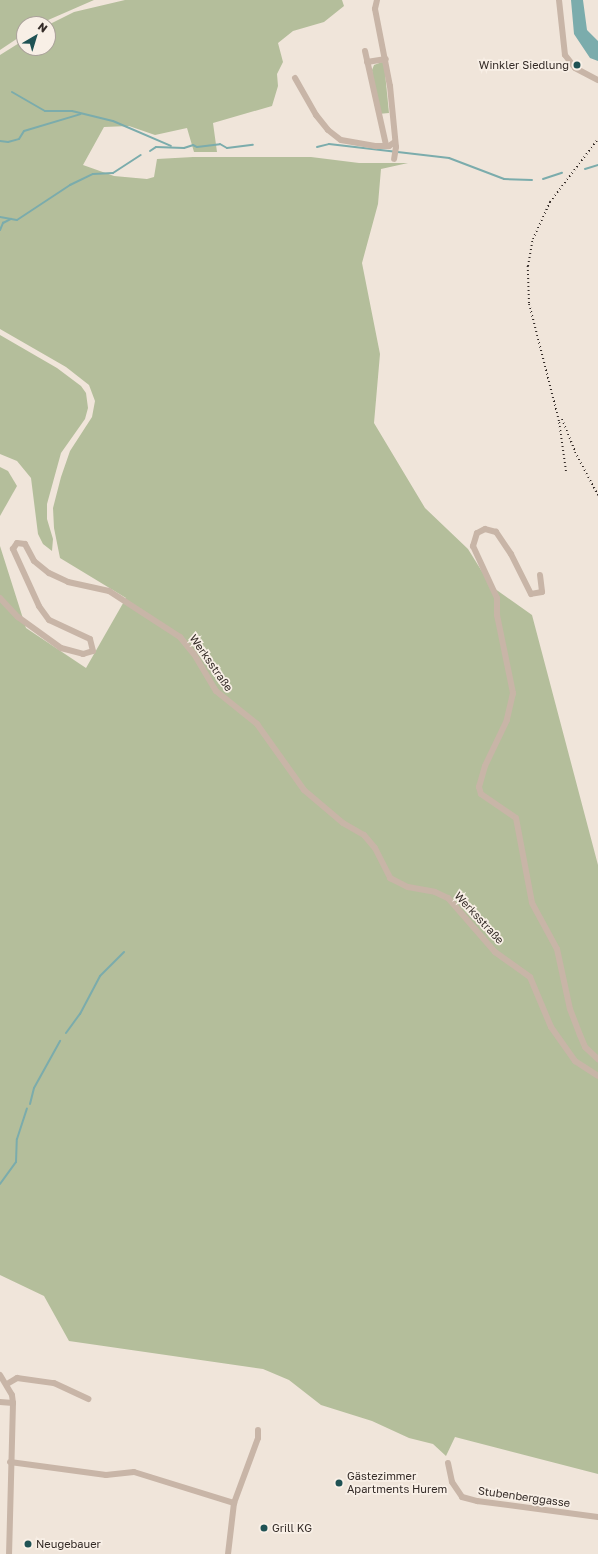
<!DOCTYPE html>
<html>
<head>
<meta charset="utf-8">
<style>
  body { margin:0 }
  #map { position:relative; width:598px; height:1554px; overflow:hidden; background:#f0e5da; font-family:"Golos Text",sans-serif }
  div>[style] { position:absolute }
  .green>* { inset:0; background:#b4be9b }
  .water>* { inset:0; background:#7bacac }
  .stream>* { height:2px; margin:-1px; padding:0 1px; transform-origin:1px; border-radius:1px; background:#7bacac }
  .street>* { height:6px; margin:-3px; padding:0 3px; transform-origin:3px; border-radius:3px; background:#c8b5a7 }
  .rail>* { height:2px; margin-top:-1px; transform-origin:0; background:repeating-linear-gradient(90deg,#342b27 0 1px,transparent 0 4px) }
  .dots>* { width:11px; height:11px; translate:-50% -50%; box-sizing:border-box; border:2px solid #f8efe6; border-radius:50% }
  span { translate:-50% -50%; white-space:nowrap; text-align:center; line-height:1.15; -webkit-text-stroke:3.5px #f8efe6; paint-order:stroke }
  .poi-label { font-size:11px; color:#342b27 }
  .right { translate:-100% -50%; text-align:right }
  .left { translate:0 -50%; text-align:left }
  .street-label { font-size:11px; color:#342b27 }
  .north { position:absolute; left:16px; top:16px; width:40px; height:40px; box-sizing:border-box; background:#f8efe6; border:1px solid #aaa19a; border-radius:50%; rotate:38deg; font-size:11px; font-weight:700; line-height:16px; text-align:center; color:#342b27 }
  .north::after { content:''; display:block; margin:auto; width:14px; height:18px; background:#1f5254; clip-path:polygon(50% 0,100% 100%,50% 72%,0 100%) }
</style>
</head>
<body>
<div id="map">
  <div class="green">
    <div style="clip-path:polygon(0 0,94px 0,39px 24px,24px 24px,24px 34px,0 50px)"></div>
    <div style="clip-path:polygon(125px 0,342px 0,344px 6px,324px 22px,293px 31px,278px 43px,283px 62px,277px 74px,278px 86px,272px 106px,213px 123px,217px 152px,194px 152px,187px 128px,155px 135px,129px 126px,104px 127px,83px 165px,114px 176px,147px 179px,154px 177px,157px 159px,193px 157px,311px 157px,359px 163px,408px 163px,381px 169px,378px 204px,362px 263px,380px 354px,374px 423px,425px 508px,468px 549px,491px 586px,532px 615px,598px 865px,598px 1474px,455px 1437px,446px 1456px,433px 1444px,409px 1438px,372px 1421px,321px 1405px,289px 1380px,263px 1369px,69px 1341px,44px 1296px,0 1275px,0 546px,26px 628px,86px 668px,126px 598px,60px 558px,54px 528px,53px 508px,61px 477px,70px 451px,92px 417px,95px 401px,89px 385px,66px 367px,0 329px,0 55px,24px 40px,24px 48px,48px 48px,48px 25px,74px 12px)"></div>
    <div style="clip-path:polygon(382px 62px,384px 63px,389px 113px,378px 114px,372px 70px,374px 65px)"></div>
    <div style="clip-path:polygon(0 335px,57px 368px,81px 386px,86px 393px,88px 408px,85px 419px,61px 453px,47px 504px,47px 519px,53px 539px,52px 551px,43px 544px,38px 534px,31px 478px,17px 461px,0 454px)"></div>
    <div style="clip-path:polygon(0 467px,8px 471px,17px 486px,0 516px)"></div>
  </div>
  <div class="water">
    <div style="clip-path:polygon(571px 0,583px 0,587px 30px,598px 41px,598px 61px,590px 58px,574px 34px)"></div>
  </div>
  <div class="stream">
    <div style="left:12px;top:92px;width:38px;rotate:30deg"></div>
    <div style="left:45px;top:111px;width:27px"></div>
    <div style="left:72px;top:111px;width:42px;rotate:13.7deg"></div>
    <div style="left:113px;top:121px;width:63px;rotate:23.3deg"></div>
    <div style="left:0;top:141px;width:8px;rotate:7deg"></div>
    <div style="left:8px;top:142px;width:11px;rotate:-15deg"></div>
    <div style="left:19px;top:139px;width:9px;rotate:-58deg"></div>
    <div style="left:24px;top:131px;width:59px;rotate:-16.6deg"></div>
    <div style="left:317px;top:147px;width:12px;rotate:-14deg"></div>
    <div style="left:329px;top:144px;width:121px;rotate:6.7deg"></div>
    <div style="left:449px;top:158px;width:59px;rotate:20.9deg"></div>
    <div style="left:504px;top:179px;width:28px;rotate:2deg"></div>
    <div style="left:150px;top:151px;width:7px;rotate:-34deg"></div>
    <div style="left:156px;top:147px;width:28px;rotate:2deg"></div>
    <div style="left:184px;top:148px;width:9px;rotate:-18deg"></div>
    <div style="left:193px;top:145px;width:4px;rotate:27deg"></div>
    <div style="left:197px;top:147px;width:23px;rotate:-7deg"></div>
    <div style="left:220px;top:144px;width:8px;rotate:30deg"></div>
    <div style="left:227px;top:148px;width:26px;rotate:-7deg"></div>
    <div style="left:585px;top:169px;width:14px;rotate:-17deg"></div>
    <div style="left:543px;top:179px;width:20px;rotate:-18deg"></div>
    <div style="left:0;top:217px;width:17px;rotate:10deg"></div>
    <div style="left:17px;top:220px;width:64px;rotate:-33.4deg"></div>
    <div style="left:70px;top:185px;width:25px;rotate:-26deg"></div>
    <div style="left:93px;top:174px;width:20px;rotate:-3deg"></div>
    <div style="left:113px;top:173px;width:33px;rotate:-33deg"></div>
    <div style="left:0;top:230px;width:8px;rotate:-67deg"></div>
    <div style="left:3px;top:223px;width:9px;rotate:-27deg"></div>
    <div style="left:66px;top:1033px;width:24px;rotate:-54deg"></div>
    <div style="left:80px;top:1014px;width:43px;rotate:-62.2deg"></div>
    <div style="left:100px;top:976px;width:34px;rotate:-45deg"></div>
    <div style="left:30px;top:1104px;width:16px;rotate:-76deg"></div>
    <div style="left:34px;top:1088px;width:54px;rotate:-61deg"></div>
    <div style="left:0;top:1184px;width:27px;rotate:-54deg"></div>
    <div style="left:16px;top:1162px;width:23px;rotate:-88deg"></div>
    <div style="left:17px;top:1139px;width:32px;rotate:-72deg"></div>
  </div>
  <div class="street">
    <div style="left:377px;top:0;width:9px;rotate:103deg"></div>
    <div style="left:375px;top:9px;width:78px;rotate:79deg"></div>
    <div style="left:390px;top:86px;width:61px;rotate:84.4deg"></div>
    <div style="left:396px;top:147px;width:12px;rotate:99deg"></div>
    <div style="left:559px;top:0;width:55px;rotate:83.8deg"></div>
    <div style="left:565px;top:55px;width:16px;rotate:52deg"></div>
    <div style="left:575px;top:68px;width:26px;rotate:28deg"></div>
    <div style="left:365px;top:51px;width:96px;rotate:77.4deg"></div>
    <div style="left:367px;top:62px;width:19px;rotate:-9deg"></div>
    <div style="left:295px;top:78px;width:43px;rotate:60.4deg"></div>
    <div style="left:316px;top:115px;width:19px;rotate:51deg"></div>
    <div style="left:328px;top:130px;width:16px;rotate:38deg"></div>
    <div style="left:341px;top:140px;width:36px;rotate:10deg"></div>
    <div style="left:376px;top:146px;width:13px"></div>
    <div style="left:389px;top:146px;width:7px;rotate:-34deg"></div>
    <div style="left:540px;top:575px;width:17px;rotate:83deg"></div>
    <div style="left:542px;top:592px;width:11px;rotate:170deg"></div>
    <div style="left:531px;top:594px;width:45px;rotate:-116.6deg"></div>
    <div style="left:511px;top:554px;width:27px;rotate:-124deg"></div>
    <div style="left:496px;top:532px;width:11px;rotate:-165deg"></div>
    <div style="left:485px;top:529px;width:9px;rotate:153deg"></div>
    <div style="left:477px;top:533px;width:14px;rotate:107deg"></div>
    <div style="left:473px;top:546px;width:57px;rotate:65.2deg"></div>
    <div style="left:497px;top:598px;width:17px;rotate:90deg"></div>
    <div style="left:497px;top:615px;width:80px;rotate:78.4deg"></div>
    <div style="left:513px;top:693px;width:28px;rotate:103deg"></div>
    <div style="left:507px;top:720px;width:51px;rotate:115.6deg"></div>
    <div style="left:485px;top:766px;width:22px;rotate:106deg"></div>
    <div style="left:479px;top:787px;width:7px;rotate:74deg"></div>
    <div style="left:481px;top:794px;width:42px;rotate:34.4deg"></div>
    <div style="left:516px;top:818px;width:86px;rotate:79.3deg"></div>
    <div style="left:532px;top:903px;width:52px;rotate:61.5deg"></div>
    <div style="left:557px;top:949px;width:61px;rotate:77.8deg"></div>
    <div style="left:570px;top:1009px;width:28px;rotate:69deg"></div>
    <div style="left:580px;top:1035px;width:13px;rotate:67deg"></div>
    <div style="left:585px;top:1047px;width:18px;rotate:43deg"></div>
    <div style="left:0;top:598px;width:26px;rotate:47deg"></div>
    <div style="left:18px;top:617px;width:53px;rotate:35.8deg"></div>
    <div style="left:61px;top:648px;width:23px;rotate:15deg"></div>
    <div style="left:83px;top:654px;width:10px;rotate:-17deg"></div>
    <div style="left:93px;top:651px;width:12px;rotate:-104deg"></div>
    <div style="left:90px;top:639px;width:45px;rotate:-155.1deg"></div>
    <div style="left:49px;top:620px;width:17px;rotate:-126deg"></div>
    <div style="left:39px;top:606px;width:63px;rotate:-114.5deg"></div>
    <div style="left:13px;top:549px;width:7px;rotate:-56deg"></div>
    <div style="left:17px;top:543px;width:8px;rotate:7deg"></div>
    <div style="left:25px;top:544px;width:19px;rotate:62deg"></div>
    <div style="left:34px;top:561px;width:19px;rotate:39deg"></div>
    <div style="left:49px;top:573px;width:21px;rotate:25deg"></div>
    <div style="left:68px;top:582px;width:42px;rotate:12.4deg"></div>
    <div style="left:109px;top:591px;width:85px;rotate:32.9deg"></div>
    <div style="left:180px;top:637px;width:22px;rotate:51deg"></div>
    <div style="left:194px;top:654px;width:43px;rotate:59.3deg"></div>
    <div style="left:216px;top:691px;width:53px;rotate:38.8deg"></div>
    <div style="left:257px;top:724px;width:81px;rotate:54.5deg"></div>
    <div style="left:304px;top:790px;width:51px;rotate:40.2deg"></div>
    <div style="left:343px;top:823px;width:24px;rotate:30deg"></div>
    <div style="left:364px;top:835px;width:17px;rotate:50deg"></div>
    <div style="left:375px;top:848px;width:34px;rotate:63deg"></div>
    <div style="left:390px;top:878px;width:20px;rotate:27deg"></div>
    <div style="left:408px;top:887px;width:27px;rotate:10deg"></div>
    <div style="left:435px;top:892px;width:14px;rotate:25deg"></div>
    <div style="left:448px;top:898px;width:72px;rotate:49deg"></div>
    <div style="left:495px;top:952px;width:43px;rotate:35.5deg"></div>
    <div style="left:530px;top:977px;width:54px;rotate:67.2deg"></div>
    <div style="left:551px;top:1027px;width:42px;rotate:54.8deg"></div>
    <div style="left:575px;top:1061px;width:27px;rotate:33deg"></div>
    <div style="left:0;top:1375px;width:23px;rotate:59deg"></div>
    <div style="left:12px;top:1395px;width:8px;rotate:83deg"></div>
    <div style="left:13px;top:1403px;width:151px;rotate:91.5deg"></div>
    <div style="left:7px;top:1384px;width:12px;rotate:-31deg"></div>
    <div style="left:17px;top:1378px;width:37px;rotate:8deg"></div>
    <div style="left:54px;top:1383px;width:38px;rotate:25deg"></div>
    <div style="left:0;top:1402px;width:13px;rotate:4deg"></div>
    <div style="left:10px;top:1462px;width:97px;rotate:7.7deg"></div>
    <div style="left:106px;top:1475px;width:28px;rotate:-6deg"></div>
    <div style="left:134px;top:1472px;width:105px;rotate:17.2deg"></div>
    <div style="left:448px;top:1463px;width:19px;rotate:78deg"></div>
    <div style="left:452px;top:1482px;width:18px;rotate:56deg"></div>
    <div style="left:462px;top:1497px;width:16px;rotate:15deg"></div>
    <div style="left:477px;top:1501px;width:122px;rotate:7.5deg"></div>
    <div style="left:228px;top:1554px;width:51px;rotate:-83.3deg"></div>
    <div style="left:234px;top:1503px;width:69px;rotate:-69.7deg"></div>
    <div style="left:258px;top:1438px;width:8px;rotate:-90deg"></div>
  </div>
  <div class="rail">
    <div style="left:562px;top:419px;width:35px;rotate:68deg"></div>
    <div style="left:575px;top:452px;width:49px;rotate:61.9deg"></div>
    <div style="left:566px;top:471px;width:50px;rotate:-98deg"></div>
    <div style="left:559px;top:421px;width:122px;rotate:-104.3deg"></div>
    <div style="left:529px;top:303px;width:37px;rotate:-92deg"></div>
    <div style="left:528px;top:266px;width:27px;rotate:-80deg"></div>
    <div style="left:533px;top:239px;width:41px;rotate:-65.3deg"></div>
    <div style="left:550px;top:202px;width:79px;rotate:-52.7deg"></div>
  </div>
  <div class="dots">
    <div style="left:577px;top:65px;background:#1f5254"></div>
    <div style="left:339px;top:1483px;background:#1f5254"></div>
    <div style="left:264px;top:1528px;background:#1f5254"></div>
    <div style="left:28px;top:1544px;background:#1f5254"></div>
  </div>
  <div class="poi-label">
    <span class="right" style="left:569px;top:65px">Winkler Siedlung</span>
    <span class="left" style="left:347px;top:1483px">Gästezimmer<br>Apartments Hurem</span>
    <span class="left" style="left:272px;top:1528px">Grill KG</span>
    <span class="left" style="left:36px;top:1544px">Neugebauer</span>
  </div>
  <div class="street-label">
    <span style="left:211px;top:663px;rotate:55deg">Werksstraße</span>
    <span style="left:479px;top:918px;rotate:47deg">Werksstraße</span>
    <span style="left:524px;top:1497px;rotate:8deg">Stubenberggasse</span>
  </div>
  <div class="north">N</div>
</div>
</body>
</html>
